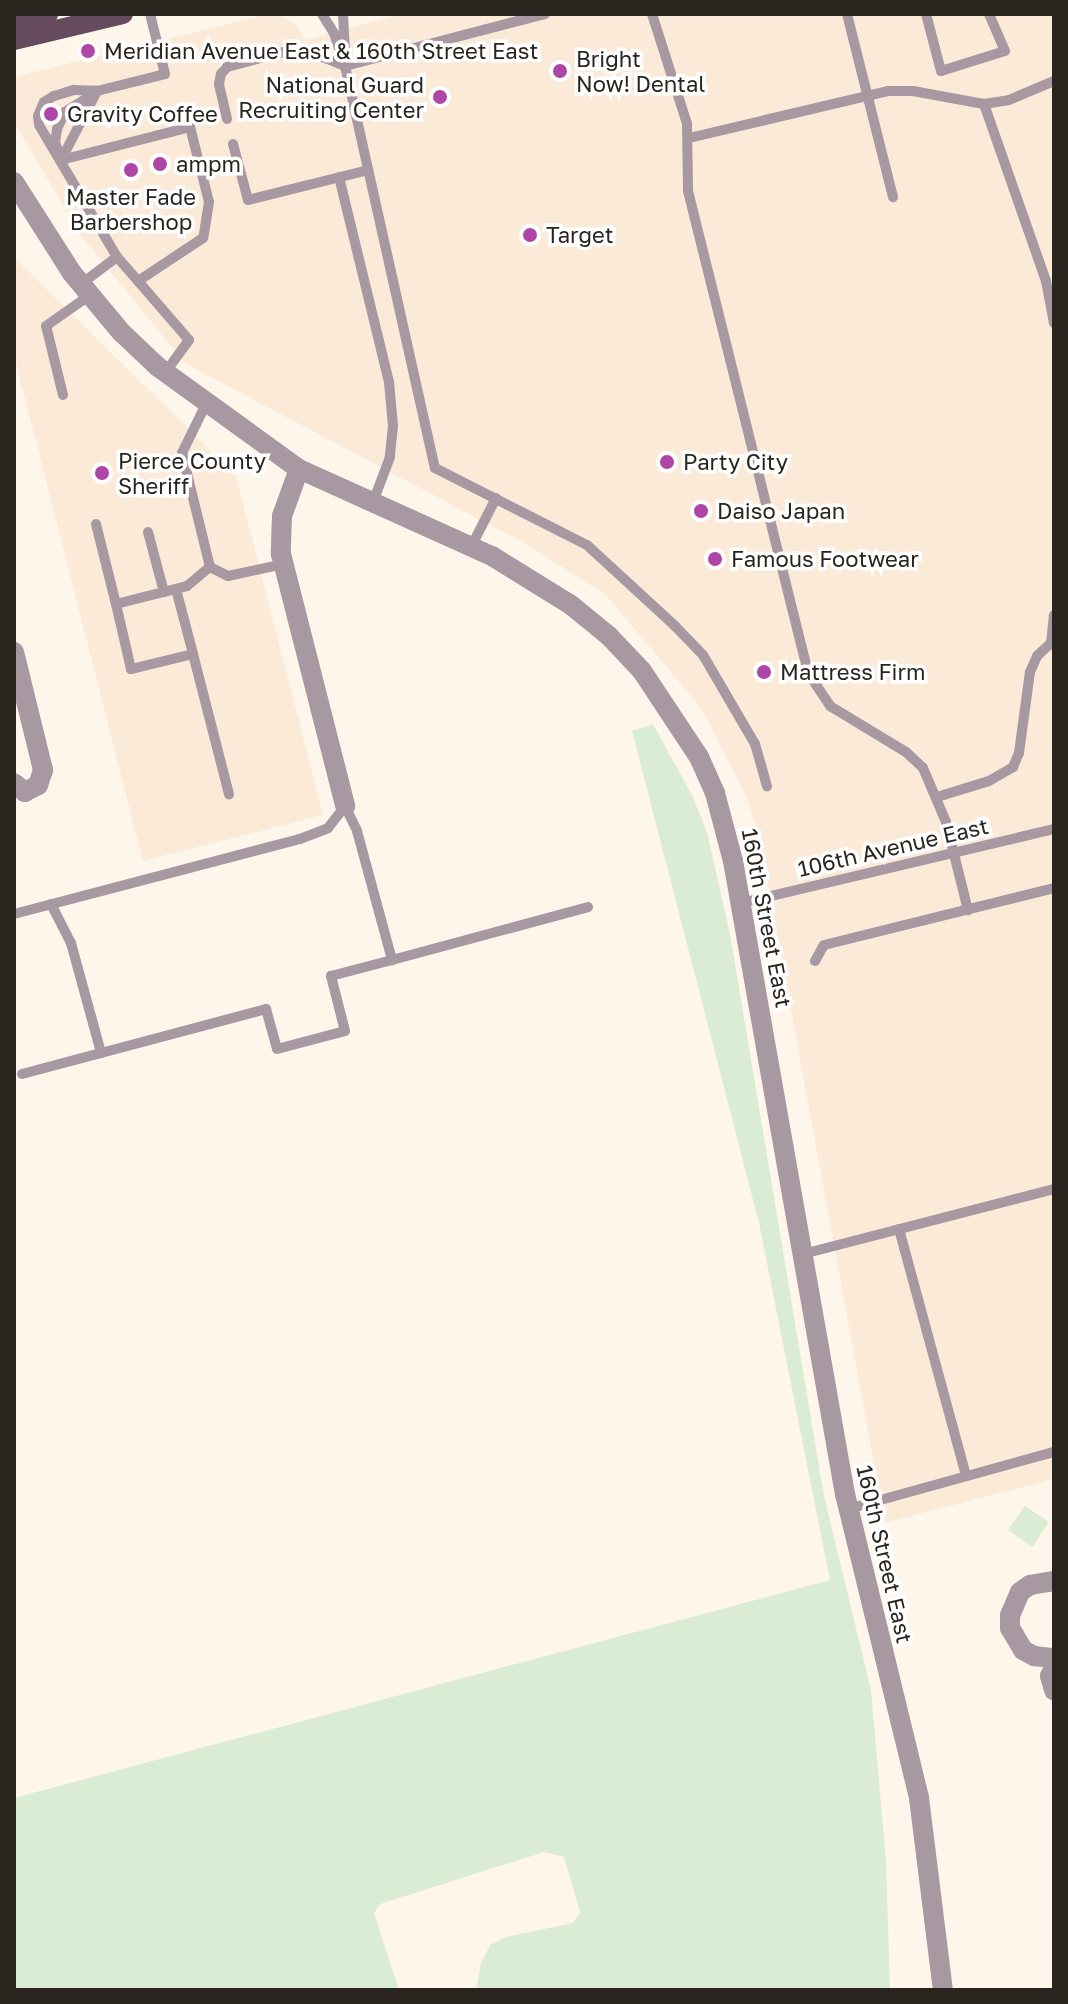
<!DOCTYPE html>
<html>
<head>
<meta charset="utf-8">
<style>
  body { margin:0 }
  #map { position:relative; width:1068px; height:2004px; overflow:hidden; background:#fef6ea; font-family:"Golos Text",sans-serif }
  div>[style] { position:absolute }
  .commercial>* { inset:0; background:#fbead8 }
  .green>* { inset:0; background:#dbecd4 }
  .service>* { height:10px; margin:-5px; padding:0 5px; transform-origin:5px; border-radius:5px; background:#a798a2 }
  .minor>* { height:20px; margin:-10px; padding:0 10px; transform-origin:10px; border-radius:10px; background:#a798a2 }
  .tertiary>* { height:20px; margin:-10px; padding:0 10px; transform-origin:10px; border-radius:10px; background:#a798a2 }
  .primary>* { height:20px; margin:-10px; padding:0 10px; transform-origin:10px; border-radius:10px; background:#654b5d }
  .dots>* { width:22px; height:22px; translate:-50% -50%; box-sizing:border-box; border:4px solid #fff; border-radius:50% }
  span { translate:-50% -50%; white-space:nowrap; text-align:center; line-height:1.15; -webkit-text-stroke:7px #fff; paint-order:stroke }
  .poi-label { font-size:22px; color:#29241d }
  .left { translate:0 -50%; text-align:left }
  .right { translate:-100% -50%; text-align:right }
  .street-label { font-size:22px; color:#29241d }
  .frame { position:absolute; inset:0; border:16px solid #29241d; pointer-events:none }
</style>
</head>
<body>
<div id="map">
  <div class="commercial">
    <div style="clip-path:polygon(268px 14px,277px 14px,297px 25px,305px 40px,402px 14px,1054px 14px,1054px 1479px,885px 1523px,760px 841px,747px 798px,702px 709px,606px 595px,526px 544px,186px 364px,82px 237px,16px 126px,14px 80px,18px 76px)"></div>
    <div style="clip-path:polygon(14px 257px,236px 476px,323px 815px,143px 861px,14px 355px)"></div>
  </div>
  <div class="green">
    <div style="clip-path:polygon(653px 724px,693px 797px,707px 832px,730px 934px,824px 1496px,871px 1690px,886px 1861px,890px 1990px,476px 1990px,481px 1962px,491px 1944px,506px 1937px,573px 1923px,580px 1912px,564px 1857px,544px 1852px,380px 1904px,374px 1913px,399px 1990px,14px 1990px,14px 1798px,830px 1580px,759px 1223px,632px 731px)"></div>
    <div style="clip-path:polygon(1025px 1506px,1049px 1522px,1032px 1547px,1008px 1530px)"></div>
  </div>
  <div class="service">
    <div style="left:322px;top:14px;width:22px;rotate:58deg"></div>
    <div style="left:334px;top:33px;width:35px;rotate:72deg"></div>
    <div style="left:345px;top:66px;width:412px;rotate:77.4deg"></div>
    <div style="left:435px;top:468px;width:170px;rotate:26.9deg"></div>
    <div style="left:587px;top:545px;width:120px;rotate:42.6deg"></div>
    <div style="left:675px;top:626px;width:40px;rotate:46deg"></div>
    <div style="left:703px;top:655px;width:103px;rotate:59.7deg"></div>
    <div style="left:755px;top:744px;width:44px;rotate:74.1deg"></div>
    <div style="left:343px;top:14px;width:38px;rotate:87deg"></div>
    <div style="left:652px;top:14px;width:115px;rotate:72.3deg"></div>
    <div style="left:687px;top:124px;width:67px;rotate:89.1deg"></div>
    <div style="left:688px;top:191px;width:497px;rotate:76deg"></div>
    <div style="left:808px;top:673px;width:40px;rotate:56deg"></div>
    <div style="left:830px;top:706px;width:89px;rotate:31.2deg"></div>
    <div style="left:906px;top:752px;width:23px;rotate:43deg"></div>
    <div style="left:923px;top:768px;width:59px;rotate:66.9deg"></div>
    <div style="left:946px;top:822px;width:91px;rotate:76deg"></div>
    <div style="left:847px;top:14px;width:189px;rotate:75.9deg"></div>
    <div style="left:926px;top:14px;width:59px;rotate:75.3deg"></div>
    <div style="left:941px;top:71px;width:67px;rotate:-17.4deg"></div>
    <div style="left:1005px;top:51px;width:40px;rotate:-113.4deg"></div>
    <div style="left:984px;top:104px;width:188px;rotate:70.7deg"></div>
    <div style="left:1046px;top:281px;width:43px;rotate:79.2deg"></div>
    <div style="left:227px;top:119px;width:36px;rotate:-103deg"></div>
    <div style="left:219px;top:84px;width:10px;rotate:-79deg"></div>
    <div style="left:221px;top:74px;width:9px;rotate:-49deg"></div>
    <div style="left:227px;top:67px;width:66px;rotate:-14.9deg"></div>
    <div style="left:291px;top:50px;width:22px;rotate:8deg"></div>
    <div style="left:313px;top:53px;width:35px;rotate:22deg"></div>
    <div style="left:345px;top:66px;width:207px;rotate:-14.6deg"></div>
    <div style="left:689px;top:138px;width:204px;rotate:-13.3deg"></div>
    <div style="left:888px;top:91px;width:25px"></div>
    <div style="left:913px;top:91px;width:72px;rotate:10.4deg"></div>
    <div style="left:984px;top:104px;width:25px;rotate:-9deg"></div>
    <div style="left:1009px;top:100px;width:49px;rotate:-22.9deg"></div>
    <div style="left:233px;top:144px;width:58px;rotate:75deg"></div>
    <div style="left:248px;top:200px;width:124px;rotate:-14deg"></div>
    <div style="left:58px;top:151px;width:9px;rotate:-108deg"></div>
    <div style="left:55px;top:142px;width:13px;rotate:-81deg"></div>
    <div style="left:57px;top:129px;width:19px;rotate:-65deg"></div>
    <div style="left:65px;top:112px;width:38px;rotate:-32deg"></div>
    <div style="left:61px;top:160px;width:133px;rotate:-14.3deg"></div>
    <div style="left:190px;top:127px;width:77px;rotate:75.8deg"></div>
    <div style="left:209px;top:202px;width:36px;rotate:99deg"></div>
    <div style="left:203px;top:238px;width:78px;rotate:146.5deg"></div>
    <div style="left:138px;top:281px;width:32px;rotate:-131deg"></div>
    <div style="left:117px;top:257px;width:153px;rotate:-120.6deg"></div>
    <div style="left:39px;top:125px;width:9px;rotate:-96deg"></div>
    <div style="left:38px;top:116px;width:15px;rotate:-67deg"></div>
    <div style="left:44px;top:102px;width:12px;rotate:-31deg"></div>
    <div style="left:54px;top:96px;width:21px;rotate:-17deg"></div>
    <div style="left:74px;top:90px;width:23px;rotate:2deg"></div>
    <div style="left:61px;top:160px;width:78px;rotate:-62.4deg"></div>
    <div style="left:97px;top:91px;width:70px;rotate:-14deg"></div>
    <div style="left:165px;top:74px;width:62px;rotate:-104deg"></div>
    <div style="left:339px;top:177px;width:211px;rotate:76.3deg"></div>
    <div style="left:389px;top:382px;width:44px;rotate:84.8deg"></div>
    <div style="left:393px;top:426px;width:31px;rotate:96deg"></div>
    <div style="left:390px;top:457px;width:48px;rotate:110.7deg"></div>
    <div style="left:138px;top:281px;width:78px;rotate:49.2deg"></div>
    <div style="left:189px;top:340px;width:41px;rotate:126deg"></div>
    <div style="left:81px;top:284px;width:45px;rotate:-36.9deg"></div>
    <div style="left:63px;top:395px;width:71px;rotate:-103.8deg"></div>
    <div style="left:46px;top:326px;width:54px;rotate:-35.2deg"></div>
    <div style="left:206px;top:404px;width:55px;rotate:116.1deg"></div>
    <div style="left:182px;top:453px;width:117px;rotate:76.2deg"></div>
    <div style="left:210px;top:567px;width:20px;rotate:27deg"></div>
    <div style="left:228px;top:576px;width:57px;rotate:-12.1deg"></div>
    <div style="left:96px;top:524px;width:82px;rotate:76deg"></div>
    <div style="left:148px;top:532px;width:62px;rotate:75.1deg"></div>
    <div style="left:471px;top:547px;width:55px;rotate:-63deg"></div>
    <div style="left:176px;top:589px;width:67px;rotate:75.3deg"></div>
    <div style="left:193px;top:654px;width:64px;rotate:166.4deg"></div>
    <div style="left:131px;top:669px;width:67px;rotate:-103deg"></div>
    <div style="left:116px;top:604px;width:73px;rotate:-14.2deg"></div>
    <div style="left:187px;top:586px;width:30px;rotate:-40deg"></div>
    <div style="left:193px;top:654px;width:145px;rotate:75.6deg"></div>
    <div style="left:937px;top:797px;width:54px;rotate:-17.1deg"></div>
    <div style="left:989px;top:781px;width:28px;rotate:-30deg"></div>
    <div style="left:1013px;top:767px;width:15px;rotate:-67deg"></div>
    <div style="left:1019px;top:753px;width:82px;rotate:-82.3deg"></div>
    <div style="left:1030px;top:672px;width:17px;rotate:-66deg"></div>
    <div style="left:1037px;top:656px;width:19px;rotate:-43deg"></div>
    <div style="left:1051px;top:643px;width:28px;rotate:-84deg"></div>
    <div style="left:741px;top:903px;width:322px;rotate:-13.3deg"></div>
    <div style="left:51px;top:904px;width:44px;rotate:62.9deg"></div>
    <div style="left:71px;top:943px;width:114px;rotate:74.7deg"></div>
    <div style="left:101px;top:1053px;width:171px;rotate:-14.9deg"></div>
    <div style="left:266px;top:1009px;width:41px;rotate:74.6deg"></div>
    <div style="left:277px;top:1049px;width:70px;rotate:-14.8deg"></div>
    <div style="left:345px;top:1031px;width:57px;rotate:-104.3deg"></div>
    <div style="left:331px;top:976px;width:63px;rotate:-14.7deg"></div>
    <div style="left:14px;top:914px;width:296px;rotate:-14.7deg"></div>
    <div style="left:300px;top:839px;width:30px;rotate:-21deg"></div>
    <div style="left:328px;top:828px;width:28px;rotate:-52deg"></div>
    <div style="left:345px;top:806px;width:28px;rotate:64deg"></div>
    <div style="left:357px;top:831px;width:134px;rotate:74.8deg"></div>
    <div style="left:392px;top:960px;width:203px;rotate:-15.1deg"></div>
    <div style="left:815px;top:961px;width:18px;rotate:-61deg"></div>
    <div style="left:824px;top:945px;width:237px;rotate:-13.9deg"></div>
    <div style="left:22px;top:1074px;width:82px;rotate:-14.9deg"></div>
    <div style="left:899px;top:1229px;width:256px;rotate:74.8deg"></div>
    <div style="left:803px;top:1254px;width:259px;rotate:-14.5deg"></div>
    <div style="left:848px;top:1509px;width:214px;rotate:-15.5deg"></div>
  </div>
  <div class="minor">
    <div style="left:299px;top:469px;width:50px;rotate:109.9deg"></div>
    <div style="left:282px;top:516px;width:38px;rotate:92deg"></div>
    <div style="left:281px;top:554px;width:260px;rotate:75.7deg"></div>
    <div style="left:14px;top:652px;width:122px;rotate:76.2deg"></div>
    <div style="left:43px;top:770px;width:16px;rotate:108deg"></div>
    <div style="left:38px;top:785px;width:15px;rotate:152deg"></div>
    <div style="left:25px;top:792px;width:14px;rotate:-141deg"></div>
    <div style="left:1054px;top:1581px;width:24px;rotate:171deg"></div>
    <div style="left:1030px;top:1585px;width:12px;rotate:145deg"></div>
    <div style="left:1020px;top:1592px;width:25px;rotate:113deg"></div>
    <div style="left:1010px;top:1615px;width:13px;rotate:90deg"></div>
    <div style="left:1010px;top:1628px;width:26px;rotate:59deg"></div>
    <div style="left:1023px;top:1650px;width:13px;rotate:29deg"></div>
    <div style="left:1034px;top:1656px;width:20px;rotate:6deg"></div>
    <div style="left:1054px;top:1668px;width:9px;rotate:117deg"></div>
    <div style="left:1050px;top:1676px;width:15px;rotate:74deg"></div>
  </div>
  <div class="tertiary">
    <div style="left:14px;top:182px;width:108px;rotate:57.5deg"></div>
    <div style="left:72px;top:273px;width:77px;rotate:50.3deg"></div>
    <div style="left:121px;top:332px;width:51px;rotate:43.4deg"></div>
    <div style="left:158px;top:367px;width:174px;rotate:35.9deg"></div>
    <div style="left:299px;top:469px;width:212px;rotate:24.3deg"></div>
    <div style="left:492px;top:556px;width:93px;rotate:31.8deg"></div>
    <div style="left:571px;top:605px;width:49px;rotate:39.2deg"></div>
    <div style="left:609px;top:636px;width:48px;rotate:46.7deg"></div>
    <div style="left:642px;top:671px;width:103px;rotate:56.5deg"></div>
    <div style="left:699px;top:757px;width:39px;rotate:66deg"></div>
    <div style="left:715px;top:793px;width:70px;rotate:75.2deg"></div>
    <div style="left:733px;top:861px;width:643px;rotate:79.97deg"></div>
    <div style="left:845px;top:1494px;width:313px;rotate:76.3deg"></div>
    <div style="left:919px;top:1798px;width:193px;rotate:82.9deg"></div>
  </div>
  <div class="primary">
    <div style="left:14px;top:22px;width:35px;rotate:-13deg"></div>
    <div style="left:14px;top:40px;width:112px;rotate:-13.4deg"></div>
  </div>
  <div class="dots">
    <div style="left:88px;top:51px;background:#ae45a7"></div>
    <div style="left:560px;top:71px;background:#ae45a7"></div>
    <div style="left:440px;top:97px;background:#ae45a7"></div>
    <div style="left:51px;top:114px;background:#ae45a7"></div>
    <div style="left:160px;top:164px;background:#ae45a7"></div>
    <div style="left:131px;top:170px;background:#ae45a7"></div>
    <div style="left:530px;top:235px;background:#ae45a7"></div>
    <div style="left:667px;top:462px;background:#ae45a7"></div>
    <div style="left:102px;top:473px;background:#ae45a7"></div>
    <div style="left:701px;top:511px;background:#ae45a7"></div>
    <div style="left:715px;top:559px;background:#ae45a7"></div>
    <div style="left:764px;top:672px;background:#ae45a7"></div>
  </div>
  <div class="poi-label">
    <span class="left" style="left:104px;top:51px">Meridian Avenue East &amp; 160th Street East</span>
    <span class="left" style="left:576px;top:71px">Bright<br>Now! Dental</span>
    <span class="right" style="left:424px;top:97px">National Guard<br>Recruiting Center</span>
    <span class="left" style="left:67px;top:114px">Gravity Coffee</span>
    <span class="left" style="left:176px;top:164px">ampm</span>
    <span style="left:131px;top:209px">Master Fade<br>Barbershop</span>
    <span class="left" style="left:546px;top:235px">Target</span>
    <span class="left" style="left:118px;top:473px">Pierce County<br>Sheriff</span>
    <span class="left" style="left:683px;top:462px">Party City</span>
    <span class="left" style="left:717px;top:511px">Daiso Japan</span>
    <span class="left" style="left:731px;top:559px">Famous Footwear</span>
    <span class="left" style="left:780px;top:672px">Mattress Firm</span>
  </div>
  <div class="street-label">
    <span style="left:893px;top:847px;rotate:-13deg">106th Avenue East</span>
    <span style="left:767px;top:918px;rotate:79deg">160th Street East</span>
    <span style="left:885px;top:1554px;rotate:77deg">160th Street East</span>
  </div>
  <div class="frame"></div>
</div>
</body>
</html>
